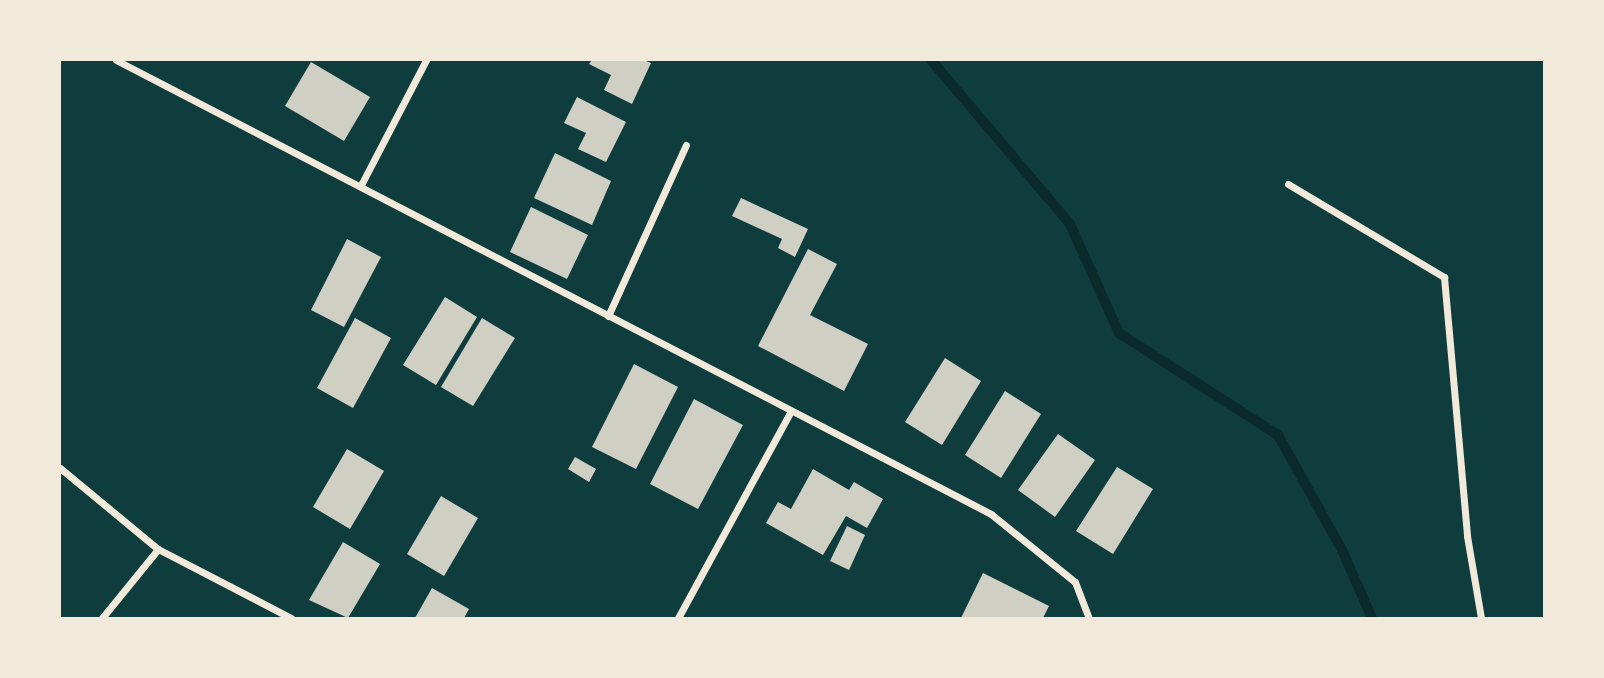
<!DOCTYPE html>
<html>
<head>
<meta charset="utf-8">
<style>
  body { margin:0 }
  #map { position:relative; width:1604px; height:678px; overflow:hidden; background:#0f3d3e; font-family:"Noto Serif",serif }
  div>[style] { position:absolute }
  .stream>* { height:10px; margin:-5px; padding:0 5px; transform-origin:5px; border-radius:5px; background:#0a2a2b }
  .building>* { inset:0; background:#cfcfc3 }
  .minor>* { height:7px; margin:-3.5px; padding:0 3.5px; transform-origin:3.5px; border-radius:3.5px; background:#f1e9da }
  span { translate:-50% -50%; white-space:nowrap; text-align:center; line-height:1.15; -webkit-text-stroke:5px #f1e9da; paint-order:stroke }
  .frame { position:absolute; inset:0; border:61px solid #f1e9da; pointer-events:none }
</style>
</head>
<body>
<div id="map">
  <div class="stream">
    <div style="left:931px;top:60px;width:215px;rotate:49.7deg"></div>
    <div style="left:1070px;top:224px;width:120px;rotate:65.8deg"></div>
    <div style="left:1119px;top:333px;width:189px;rotate:32.7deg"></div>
    <div style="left:1278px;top:435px;width:132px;rotate:60.9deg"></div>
    <div style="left:1342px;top:550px;width:74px;rotate:66.2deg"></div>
  </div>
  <div class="building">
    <div style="clip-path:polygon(592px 60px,644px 60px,651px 63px,632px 104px,604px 90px,611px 75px,589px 64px)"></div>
    <div style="clip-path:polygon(311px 62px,370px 97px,344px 141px,285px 106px)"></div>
    <div style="clip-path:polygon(577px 97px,626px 122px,606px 162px,578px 149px,586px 133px,564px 123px)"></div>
    <div style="clip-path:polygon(555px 153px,611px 181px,592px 225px,534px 198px)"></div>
    <div style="clip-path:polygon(741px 198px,808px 229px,795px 257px,778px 248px,782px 239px,732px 216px)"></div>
    <div style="clip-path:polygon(531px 207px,588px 235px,567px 279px,510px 252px)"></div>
    <div style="clip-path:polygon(347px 239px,381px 257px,344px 327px,311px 310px)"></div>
    <div style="clip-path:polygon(808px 249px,837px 264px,810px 315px,868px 344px,844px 391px,758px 346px)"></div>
    <div style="clip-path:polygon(445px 297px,477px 317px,436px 385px,403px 365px)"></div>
    <div style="clip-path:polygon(355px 318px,391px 338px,353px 408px,317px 388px)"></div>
    <div style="clip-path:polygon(482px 318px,515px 338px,473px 406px,441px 387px)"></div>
    <div style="clip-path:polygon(945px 358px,981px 381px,942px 445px,905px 422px)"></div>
    <div style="clip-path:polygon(634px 364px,678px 387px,636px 469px,592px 447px)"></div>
    <div style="clip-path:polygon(1005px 391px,1041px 414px,1001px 478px,965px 455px)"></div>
    <div style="clip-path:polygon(694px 399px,743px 425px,698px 509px,650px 484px)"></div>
    <div style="clip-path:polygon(1058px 434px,1095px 460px,1055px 517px,1018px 490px)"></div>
    <div style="clip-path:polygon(347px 449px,384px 471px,350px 529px,313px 507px)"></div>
    <div style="clip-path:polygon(575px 457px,596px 469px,589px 482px,568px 469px)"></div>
    <div style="clip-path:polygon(1117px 467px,1153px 489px,1113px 554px,1076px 531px)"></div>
    <div style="clip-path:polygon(813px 469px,849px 490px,854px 482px,883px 499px,867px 528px,846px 516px,823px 555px,766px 523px,778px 502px,791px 509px)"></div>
    <div style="clip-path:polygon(441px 496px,478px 518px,444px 576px,407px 554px)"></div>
    <div style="clip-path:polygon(847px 526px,865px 535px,849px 570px,830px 561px)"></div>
    <div style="clip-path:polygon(343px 542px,380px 564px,348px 618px,309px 600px)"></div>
    <div style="clip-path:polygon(983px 573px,1049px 606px,1043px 618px,961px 618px)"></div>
    <div style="clip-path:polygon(432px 588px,469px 609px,464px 618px,415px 618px)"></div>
  </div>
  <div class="minor">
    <div style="left:116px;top:60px;width:986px;rotate:27.42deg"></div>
    <div style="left:991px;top:514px;width:108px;rotate:39deg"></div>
    <div style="left:1075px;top:582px;width:39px;rotate:69deg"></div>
    <div style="left:1288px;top:184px;width:182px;rotate:30.8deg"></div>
    <div style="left:1444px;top:277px;width:260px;rotate:84.9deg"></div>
    <div style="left:1467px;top:536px;width:83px;rotate:80.3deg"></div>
    <div style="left:361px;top:185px;width:141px;rotate:-62.5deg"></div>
    <div style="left:608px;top:316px;width:188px;rotate:-65.5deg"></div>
    <div style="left:60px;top:468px;width:127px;rotate:39.6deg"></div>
    <div style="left:158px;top:549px;width:150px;rotate:27.4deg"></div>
    <div style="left:102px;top:618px;width:89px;rotate:-50.9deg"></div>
    <div style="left:678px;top:618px;width:234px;rotate:-61.4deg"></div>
  </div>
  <div class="frame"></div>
</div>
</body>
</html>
